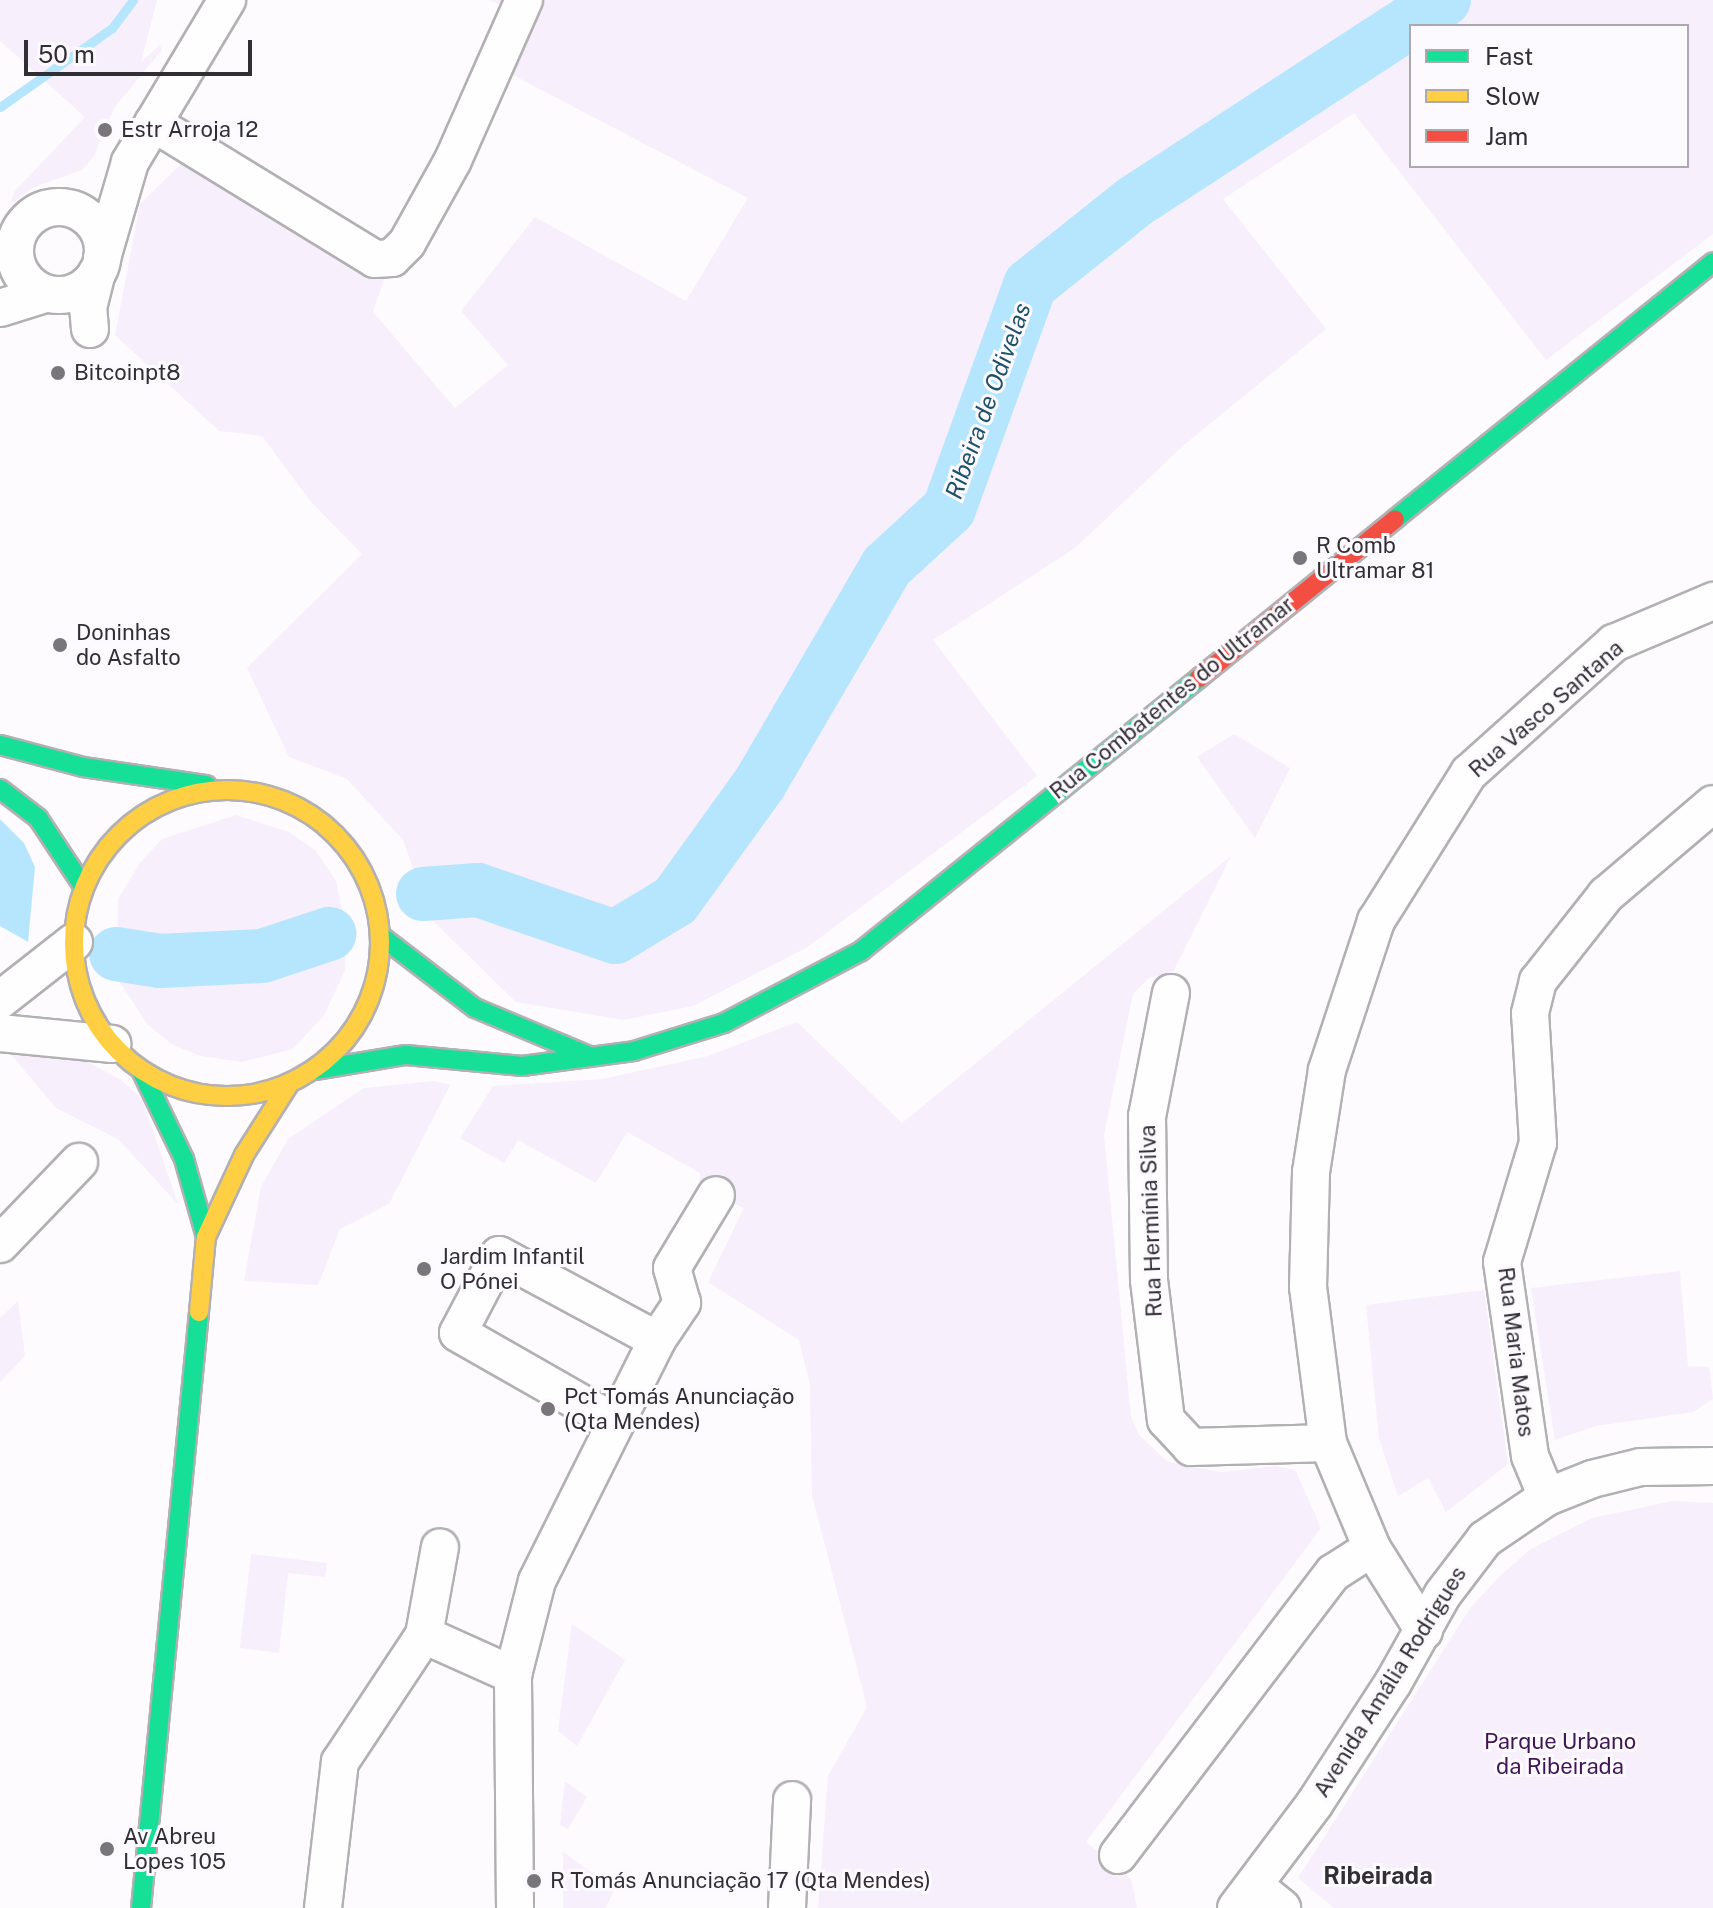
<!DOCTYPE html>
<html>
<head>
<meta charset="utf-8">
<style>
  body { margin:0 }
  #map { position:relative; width:1713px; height:1908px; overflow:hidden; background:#fdfbfe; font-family:"Public Sans",sans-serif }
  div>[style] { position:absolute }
  .green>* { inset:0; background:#f7effc }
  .water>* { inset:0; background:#b6e6fd }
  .stream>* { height:9px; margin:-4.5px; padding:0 4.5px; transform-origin:4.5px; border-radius:4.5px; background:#b6e6fd }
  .river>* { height:54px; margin:-27px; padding:0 27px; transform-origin:27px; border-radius:27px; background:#b6e6fd }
  .roads { filter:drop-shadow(2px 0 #b2b0b3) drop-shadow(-2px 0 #b2b0b3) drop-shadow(0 2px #b2b0b3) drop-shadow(0 -2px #b2b0b3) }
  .street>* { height:36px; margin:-18px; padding:0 18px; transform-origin:18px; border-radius:18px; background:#fffeff }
  .street>.ring { margin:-18px; padding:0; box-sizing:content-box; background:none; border:36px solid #fffeff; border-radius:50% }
  .fast>* { height:18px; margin:-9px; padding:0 9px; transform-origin:9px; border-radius:9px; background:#16e098 }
  .slow>* { height:18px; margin:-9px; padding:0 9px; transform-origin:9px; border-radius:9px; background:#ffcf43 }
  .slow>.ring { margin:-9px; padding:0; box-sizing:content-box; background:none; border:18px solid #ffcf43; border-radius:50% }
  .jam>* { height:18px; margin:-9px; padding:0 9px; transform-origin:9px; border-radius:9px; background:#f24e42 }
  .dots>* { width:22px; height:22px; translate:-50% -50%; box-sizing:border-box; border:4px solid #fdfaff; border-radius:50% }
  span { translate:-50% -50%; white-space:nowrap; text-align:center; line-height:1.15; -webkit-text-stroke:6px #fdfaff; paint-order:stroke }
  .poi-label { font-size:22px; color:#322f34 }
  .left { translate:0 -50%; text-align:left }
  .street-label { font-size:22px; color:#322f34 }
  .park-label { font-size:22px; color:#401554 }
  .water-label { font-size:24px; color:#1b5269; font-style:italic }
  .neighbourhood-label { font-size:24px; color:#322f34; font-weight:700 }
  .legend { position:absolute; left:1409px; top:24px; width:280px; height:144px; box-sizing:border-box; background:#fdfaff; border:2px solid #aca9ae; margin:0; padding:10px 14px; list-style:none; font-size:24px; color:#322f34 }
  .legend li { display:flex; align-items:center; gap:16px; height:40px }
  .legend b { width:40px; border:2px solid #aca9ae }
  .scale { position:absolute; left:24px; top:40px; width:228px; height:36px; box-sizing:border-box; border:4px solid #322f34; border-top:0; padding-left:10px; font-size:24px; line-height:28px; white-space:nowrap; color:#322f34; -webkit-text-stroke:6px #fdfaff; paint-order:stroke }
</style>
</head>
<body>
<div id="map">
  <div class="green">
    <div style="clip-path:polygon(0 0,157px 0,141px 62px,160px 45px,162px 50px,114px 108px,94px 156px,82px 170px,34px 187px,10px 204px,14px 192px,85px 117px,0 41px)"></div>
    <div style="clip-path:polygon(evenodd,489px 0,1713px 0,1713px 234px,1546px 360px,1354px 113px,1223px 199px,1326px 329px,1184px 445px,1075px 548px,933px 640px,1037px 776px,806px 948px,693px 1006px,624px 1020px,516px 1002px,432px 920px,403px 840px,347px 779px,289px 757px,247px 668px,362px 554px,311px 502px,262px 436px,219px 431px,115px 335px,140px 204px,188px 157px,385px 277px,373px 312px,455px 408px,508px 365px,461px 311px,535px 217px,686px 301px,748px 198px,511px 74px,536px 19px,489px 0,1411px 26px,1687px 26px,1687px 166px,1411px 166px,1411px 26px)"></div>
    <div style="clip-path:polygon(1234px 734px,1290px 768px,1255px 838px,1197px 757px)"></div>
    <div style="clip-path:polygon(236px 815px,289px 832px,316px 851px,336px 881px,346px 931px,345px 970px,325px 1014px,293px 1049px,242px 1062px,201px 1056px,173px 1045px,148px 1025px,117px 978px,118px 899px,140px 863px,162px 839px)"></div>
    <div style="clip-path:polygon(1231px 856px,1173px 972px,1149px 978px,1133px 994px,1104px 1135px,1131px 1417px,1139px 1435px,1168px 1462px,1221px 1472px,1276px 1466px,1295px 1470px,1321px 1528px,1086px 1842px,1131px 1879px,1137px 1908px,818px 1908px,828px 1776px,867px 1707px,812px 1495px,810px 1385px,799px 1340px,708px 1282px,744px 1208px,700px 1189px,700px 1173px,627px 1132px,596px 1183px,518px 1140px,504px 1163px,460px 1138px,493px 1086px,603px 1079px,708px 1056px,797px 1022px,902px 1123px)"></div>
    <div style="clip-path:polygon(8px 1051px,71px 1053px,121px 1080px,142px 1099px,178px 1204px,118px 1139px,56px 1108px)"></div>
    <div style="clip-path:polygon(434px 1081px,450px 1085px,389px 1204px,340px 1229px,318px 1285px,244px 1281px,261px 1187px,288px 1139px,364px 1088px)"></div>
    <div style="clip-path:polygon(1680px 1271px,1688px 1366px,1709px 1367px,1713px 1399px,1693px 1412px,1596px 1426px,1555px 1440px,1531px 1288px)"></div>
    <div style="clip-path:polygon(1484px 1290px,1508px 1464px,1446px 1512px,1428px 1478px,1398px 1496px,1379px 1439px,1366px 1305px)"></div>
    <div style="clip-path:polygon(18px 1301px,25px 1356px,0 1382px,0 1318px)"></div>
    <div style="clip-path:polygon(1673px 1501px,1713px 1503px,1713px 1908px,1334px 1908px,1298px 1878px,1471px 1607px,1501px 1575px,1531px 1549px,1592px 1518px)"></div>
    <div style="clip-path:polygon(251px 1554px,327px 1563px,325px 1577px,288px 1573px,279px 1653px,240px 1648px)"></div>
    <div style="clip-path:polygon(572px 1624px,625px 1660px,577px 1746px,558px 1731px)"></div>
    <div style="clip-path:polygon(565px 1781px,587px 1797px,568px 1829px,560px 1825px)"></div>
    <div style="clip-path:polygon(563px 1852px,615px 1889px,605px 1908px,563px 1908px)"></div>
  </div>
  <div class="water">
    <div style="clip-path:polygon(0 819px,24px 843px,35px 867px,28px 942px,0 926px)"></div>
  </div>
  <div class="stream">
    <div style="left:0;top:107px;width:137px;rotate:-35.2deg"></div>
    <div style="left:112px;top:28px;width:35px;rotate:-53deg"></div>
  </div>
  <div class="river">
    <div style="left:423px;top:894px;width:55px;rotate:-4.2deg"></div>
    <div style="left:478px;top:890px;width:145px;rotate:18.9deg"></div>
    <div style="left:615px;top:937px;width:70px;rotate:-31deg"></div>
    <div style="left:675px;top:901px;width:145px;rotate:-54.2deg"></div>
    <div style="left:760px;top:783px;width:251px;rotate:-59.7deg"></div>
    <div style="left:887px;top:566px;width:84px;rotate:-42.6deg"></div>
    <div style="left:949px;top:509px;width:238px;rotate:-70.1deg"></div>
    <div style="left:1030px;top:285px;width:133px;rotate:-38.6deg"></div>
    <div style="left:1134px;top:202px;width:370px;rotate:-33.1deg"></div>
    <div style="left:116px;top:954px;width:45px;rotate:9deg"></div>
    <div style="left:160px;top:961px;width:102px;rotate:-2.8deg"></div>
    <div style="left:262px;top:956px;width:71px;rotate:-18.2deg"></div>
  </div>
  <div class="roads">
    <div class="street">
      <div style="left:153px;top:123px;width:260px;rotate:31.5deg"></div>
      <div style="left:375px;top:259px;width:17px;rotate:-3deg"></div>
      <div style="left:392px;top:258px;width:21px;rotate:-45deg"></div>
      <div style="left:407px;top:243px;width:95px;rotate:-61deg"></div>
      <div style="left:453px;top:160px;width:175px;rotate:-66.1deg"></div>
      <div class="ring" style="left:15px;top:207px;width:52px;height:52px"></div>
      <div style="left:102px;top:258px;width:100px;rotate:-73.7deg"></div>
      <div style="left:130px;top:162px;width:189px;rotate:-59.1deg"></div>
      <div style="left:0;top:308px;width:47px;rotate:-17.3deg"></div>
      <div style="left:90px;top:329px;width:21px;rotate:-95deg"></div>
      <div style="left:88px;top:308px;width:36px;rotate:-76deg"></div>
      <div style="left:1171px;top:993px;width:125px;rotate:101deg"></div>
      <div style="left:1147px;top:1116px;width:164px;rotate:89.3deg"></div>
      <div style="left:1149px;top:1280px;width:141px;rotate:83.1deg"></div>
      <div style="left:1166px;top:1420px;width:37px;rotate:47deg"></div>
      <div style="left:1191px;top:1447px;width:137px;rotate:-1.7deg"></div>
      <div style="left:0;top:1000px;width:94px;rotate:-38.1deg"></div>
      <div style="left:0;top:1033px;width:113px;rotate:5.6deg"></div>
      <div style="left:0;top:1244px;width:114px;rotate:-46.1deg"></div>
      <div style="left:657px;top:1340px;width:45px;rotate:-56deg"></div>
      <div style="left:682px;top:1303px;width:36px;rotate:-106deg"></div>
      <div style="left:672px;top:1268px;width:85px;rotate:-58.9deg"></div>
      <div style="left:1547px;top:1497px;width:44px;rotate:-112.5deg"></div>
      <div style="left:1530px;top:1456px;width:196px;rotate:-98.2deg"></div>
      <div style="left:1502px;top:1262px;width:124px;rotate:-73.2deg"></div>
      <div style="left:1538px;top:1143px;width:130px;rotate:-93.5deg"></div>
      <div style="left:1530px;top:1013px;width:33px;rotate:-76deg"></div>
      <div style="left:1538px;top:981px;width:110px;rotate:-51.7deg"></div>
      <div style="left:1606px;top:895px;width:140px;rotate:-40.4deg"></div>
      <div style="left:1424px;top:1631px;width:98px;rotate:-122.1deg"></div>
      <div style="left:1372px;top:1548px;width:114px;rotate:-112.7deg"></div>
      <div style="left:1328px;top:1443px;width:157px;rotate:-97.3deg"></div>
      <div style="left:1308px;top:1287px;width:115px;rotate:-88.5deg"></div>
      <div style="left:1311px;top:1172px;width:103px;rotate:-81.1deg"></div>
      <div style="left:1327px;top:1070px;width:157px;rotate:-71.8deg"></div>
      <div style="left:1376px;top:921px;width:175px;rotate:-57.9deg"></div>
      <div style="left:1469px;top:773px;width:195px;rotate:-41.9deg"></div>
      <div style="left:1614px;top:643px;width:108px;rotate:-23deg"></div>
      <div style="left:424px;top:1635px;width:89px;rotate:-79.7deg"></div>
      <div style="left:1118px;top:1855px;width:355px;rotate:-52.7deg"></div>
      <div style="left:1333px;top:1573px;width:46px;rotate:-32.7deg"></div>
      <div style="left:1255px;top:1886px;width:35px;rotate:39deg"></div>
      <div style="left:323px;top:1908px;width:147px;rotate:-83.4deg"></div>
      <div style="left:340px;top:1762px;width:152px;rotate:-56.5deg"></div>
      <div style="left:424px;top:1635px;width:98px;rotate:24.2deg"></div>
      <div style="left:515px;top:1908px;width:233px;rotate:-90.5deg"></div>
      <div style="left:513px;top:1675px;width:97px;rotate:-75.7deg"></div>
      <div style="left:537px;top:1581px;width:269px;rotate:-63.5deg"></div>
      <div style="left:657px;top:1340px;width:179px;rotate:-151.7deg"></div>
      <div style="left:499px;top:1255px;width:88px;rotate:117.7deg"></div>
      <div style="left:458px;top:1333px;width:180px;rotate:29.7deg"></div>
      <div style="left:787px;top:1908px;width:108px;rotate:-87.3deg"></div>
      <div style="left:1236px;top:1908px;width:131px;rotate:-53deg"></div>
      <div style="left:1315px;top:1803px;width:143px;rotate:-57deg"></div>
      <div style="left:1393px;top:1683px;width:102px;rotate:-60.7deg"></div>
      <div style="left:1443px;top:1594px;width:69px;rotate:-52.6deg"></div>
      <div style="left:1485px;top:1539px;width:75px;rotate:-34.1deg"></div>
      <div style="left:1547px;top:1497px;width:48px;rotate:-21.8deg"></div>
      <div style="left:1592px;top:1479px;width:50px;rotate:-13.8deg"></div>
      <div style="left:1641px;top:1467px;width:72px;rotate:-0.8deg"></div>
    </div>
    <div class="fast">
      <div style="left:1395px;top:519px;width:409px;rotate:-38.9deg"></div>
      <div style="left:0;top:745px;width:86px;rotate:14.8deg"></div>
      <div style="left:83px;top:767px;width:125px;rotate:8.3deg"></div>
      <div style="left:0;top:789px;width:48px;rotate:37.3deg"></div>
      <div style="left:38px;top:818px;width:82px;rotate:56.5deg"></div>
      <div style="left:381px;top:936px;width:118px;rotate:37.5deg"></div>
      <div style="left:475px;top:1008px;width:124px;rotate:22.8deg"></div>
      <div style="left:315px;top:1070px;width:92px;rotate:-9.4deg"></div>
      <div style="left:406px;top:1055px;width:117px;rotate:5.4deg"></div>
      <div style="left:522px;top:1066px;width:113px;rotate:-7.6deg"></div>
      <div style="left:634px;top:1051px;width:94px;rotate:-17.3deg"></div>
      <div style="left:724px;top:1023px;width:155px;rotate:-27.7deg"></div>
      <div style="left:861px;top:951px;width:434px;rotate:-38.9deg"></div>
      <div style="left:142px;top:1072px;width:97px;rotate:64.2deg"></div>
      <div style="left:184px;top:1159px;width:81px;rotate:74.2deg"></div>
      <div style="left:141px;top:1908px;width:599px;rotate:-84.44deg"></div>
    </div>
    <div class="slow">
      <div class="ring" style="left:74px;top:790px;width:288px;height:288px"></div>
      <div style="left:199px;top:1312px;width:75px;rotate:-84.7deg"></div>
      <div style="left:206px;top:1237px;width:90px;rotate:-65.1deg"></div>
      <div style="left:244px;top:1155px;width:84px;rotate:-57.6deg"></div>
    </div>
    <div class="jam">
      <div style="left:1199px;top:678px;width:252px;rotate:-39deg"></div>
    </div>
  </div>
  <div class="dots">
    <div style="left:105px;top:130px;background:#79767b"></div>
    <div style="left:58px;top:373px;background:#79767b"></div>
    <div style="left:1300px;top:558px;background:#79767b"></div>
    <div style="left:60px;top:645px;background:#79767b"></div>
    <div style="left:424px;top:1269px;background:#79767b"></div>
    <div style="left:548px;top:1409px;background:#79767b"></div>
    <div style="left:107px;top:1849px;background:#79767b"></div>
    <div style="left:534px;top:1881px;background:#79767b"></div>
  </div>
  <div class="poi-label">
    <span class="left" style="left:121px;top:130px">Estr Arroja 12</span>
    <span class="left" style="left:74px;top:373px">Bitcoinpt8</span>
    <span class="left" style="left:1316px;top:558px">R Comb<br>Ultramar 81</span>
    <span class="left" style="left:76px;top:645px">Doninhas<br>do Asfalto</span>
    <span class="left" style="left:440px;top:1269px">Jardim Infantil<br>O Pónei</span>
    <span class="left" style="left:564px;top:1409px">Pct Tomás Anunciação<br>(Qta Mendes)</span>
    <span class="left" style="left:123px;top:1849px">Av Abreu<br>Lopes 105</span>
    <span class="left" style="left:550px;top:1881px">R Tomás Anunciação 17 (Qta Mendes)</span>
  </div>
  <div class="street-label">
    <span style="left:1172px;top:698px;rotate:-39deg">Rua Combatentes do Ultramar</span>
    <span style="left:1546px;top:709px;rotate:-41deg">Rua Vasco Santana</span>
    <span style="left:1151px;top:1221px;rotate:-92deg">Rua Hermínia Silva</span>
    <span style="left:1516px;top:1352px;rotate:83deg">Rua Maria Matos</span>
    <span style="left:1390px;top:1682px;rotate:-58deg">Avenida Amália Rodrigues</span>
  </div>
  <div class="park-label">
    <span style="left:1560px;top:1754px">Parque Urbano<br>da Ribeirada</span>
  </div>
  <div class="water-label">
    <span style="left:988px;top:401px;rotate:-70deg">Ribeira de Odivelas</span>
  </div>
  <div class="neighbourhood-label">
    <span style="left:1378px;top:1876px">Ribeirada</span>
  </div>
  <ul class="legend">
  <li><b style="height:10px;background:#16e098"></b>Fast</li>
  <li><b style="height:10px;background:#ffcf43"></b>Slow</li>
  <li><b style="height:10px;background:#f24e42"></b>Jam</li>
  </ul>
  <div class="scale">50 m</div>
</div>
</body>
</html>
